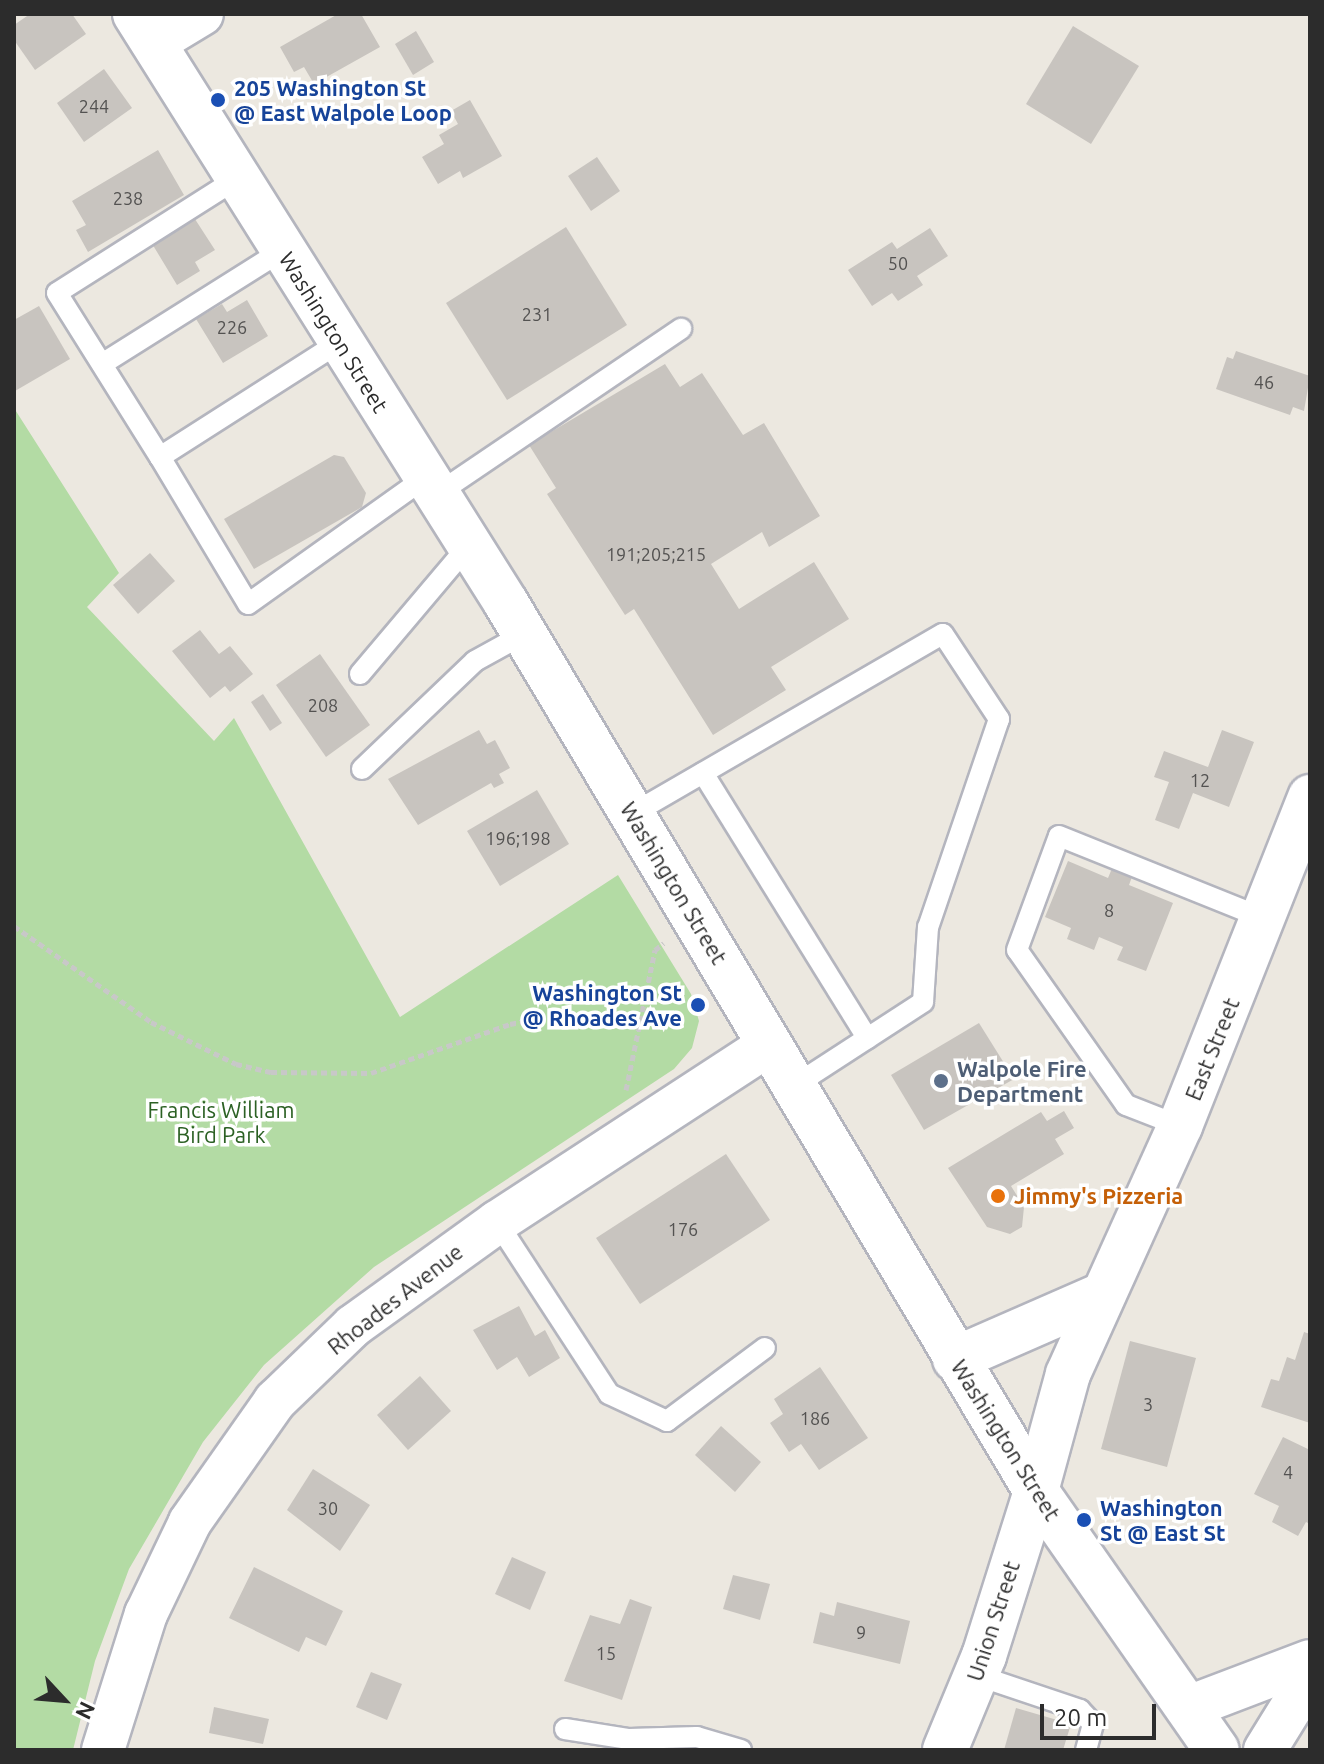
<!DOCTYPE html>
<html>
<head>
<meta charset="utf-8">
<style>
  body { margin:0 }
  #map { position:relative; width:1324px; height:1764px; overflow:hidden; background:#ece8e0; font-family:Ubuntu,sans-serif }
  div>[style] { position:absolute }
  .green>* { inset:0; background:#b3dba4 }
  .building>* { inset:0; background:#c8c4bf }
  .path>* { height:5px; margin-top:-2.5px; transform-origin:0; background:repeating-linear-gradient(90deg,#c8c8c8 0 6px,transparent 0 10px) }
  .roads { filter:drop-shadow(2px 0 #b4b5be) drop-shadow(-2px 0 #b4b5be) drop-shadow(0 2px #b4b5be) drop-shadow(0 -2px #b4b5be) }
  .service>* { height:20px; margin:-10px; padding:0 10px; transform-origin:10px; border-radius:10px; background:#fff }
  .minor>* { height:42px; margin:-21px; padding:0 21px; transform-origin:21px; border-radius:21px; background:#fff }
  .tertiary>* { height:44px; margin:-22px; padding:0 22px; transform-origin:22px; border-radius:22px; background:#fff }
  .secondary>* { height:44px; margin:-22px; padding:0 22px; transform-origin:22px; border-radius:22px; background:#fff }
  .dots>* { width:22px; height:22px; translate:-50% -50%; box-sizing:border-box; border:4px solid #fff; border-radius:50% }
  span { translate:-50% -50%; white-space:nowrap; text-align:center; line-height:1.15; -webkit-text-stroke:7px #fff; paint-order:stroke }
  .number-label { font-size:18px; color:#535251 }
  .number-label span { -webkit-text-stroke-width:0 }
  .transit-label { font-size:22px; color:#164399; font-weight:700 }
  .left { translate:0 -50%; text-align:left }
  .right { translate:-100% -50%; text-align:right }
  .street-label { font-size:22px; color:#2c2c2c }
  .service-label { font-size:22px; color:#4e5e75; font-weight:700 }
  .park-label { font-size:22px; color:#2c6124 }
  .food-label { font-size:22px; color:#c56008; font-weight:700 }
  .frame { position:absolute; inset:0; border:16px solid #2c2c2c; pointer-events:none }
  .north { position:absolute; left:24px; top:1660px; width:80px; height:80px; -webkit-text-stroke:6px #fff; paint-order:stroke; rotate:116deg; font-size:22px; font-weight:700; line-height:32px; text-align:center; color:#2c2c2c }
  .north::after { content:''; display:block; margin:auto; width:28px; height:36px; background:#2c2c2c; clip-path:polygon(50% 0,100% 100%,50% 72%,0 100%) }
  .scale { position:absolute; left:1040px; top:1704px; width:116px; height:36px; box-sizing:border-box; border:4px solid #2c2c2c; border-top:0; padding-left:10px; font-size:24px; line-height:28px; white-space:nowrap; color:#2c2c2c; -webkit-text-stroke:6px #fff; paint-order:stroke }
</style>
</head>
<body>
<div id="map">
  <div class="green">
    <div style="clip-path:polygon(14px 408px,119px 573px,87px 607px,214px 741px,234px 718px,400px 1017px,618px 875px,691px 994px,699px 1021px,692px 1048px,674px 1069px,374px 1267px,264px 1365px,203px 1442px,129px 1569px,95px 1661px,73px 1750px,14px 1750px)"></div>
  </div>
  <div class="building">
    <div style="clip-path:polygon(30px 14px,72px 14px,86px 34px,35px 70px,14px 40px,14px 25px)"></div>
    <div style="clip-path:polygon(338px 14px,361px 14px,380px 47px,314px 84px,304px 67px,294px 72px,280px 47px)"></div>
    <div style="clip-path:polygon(1073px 26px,1139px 66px,1091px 144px,1026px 104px)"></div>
    <div style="clip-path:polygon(416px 31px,434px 62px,413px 75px,395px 44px)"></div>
    <div style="clip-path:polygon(104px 69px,132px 108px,84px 142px,57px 103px)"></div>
    <div style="clip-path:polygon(470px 100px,502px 156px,463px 178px,460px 171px,438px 184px,422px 157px,444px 144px,439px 135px,458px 124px,451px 111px)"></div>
    <div style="clip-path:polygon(158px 150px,184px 195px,88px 252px,76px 230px,86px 225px,72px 201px)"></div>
    <div style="clip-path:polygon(597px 157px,620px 191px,591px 211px,568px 176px)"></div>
    <div style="clip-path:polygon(193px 216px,215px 250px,195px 262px,200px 271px,177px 285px,151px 242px)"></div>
    <div style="clip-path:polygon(566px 227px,627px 325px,507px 400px,446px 303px)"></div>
    <div style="clip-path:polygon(930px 228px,948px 256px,917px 276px,923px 285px,898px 301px,892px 293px,872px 306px,848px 270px,892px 242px,897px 249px)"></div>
    <div style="clip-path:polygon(247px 300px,268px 336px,223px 363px,196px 319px,222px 304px,227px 312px)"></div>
    <div style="clip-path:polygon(39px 306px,70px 359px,15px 391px,14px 320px)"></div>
    <div style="clip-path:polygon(1236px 351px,1310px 376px,1304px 411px,1293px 407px,1290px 415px,1216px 389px,1227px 357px,1233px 359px)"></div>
    <div style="clip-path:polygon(665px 364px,680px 387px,702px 373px,743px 435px,764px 423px,820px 516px,769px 547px,762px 532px,711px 564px,739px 609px,814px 562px,849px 619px,771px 667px,786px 690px,713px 735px,634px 609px,625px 615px,547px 494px,556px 488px,529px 445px)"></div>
    <div style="clip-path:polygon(334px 455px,344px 457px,366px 493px,362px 507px,254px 569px,224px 519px)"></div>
    <div style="clip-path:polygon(150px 553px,175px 581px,138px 614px,113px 585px)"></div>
    <div style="clip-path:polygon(200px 630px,219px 654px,230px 646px,253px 674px,230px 692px,225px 686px,210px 698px,172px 651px)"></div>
    <div style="clip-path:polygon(320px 654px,370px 725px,326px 757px,276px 685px)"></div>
    <div style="clip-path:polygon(263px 694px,282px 723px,270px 731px,251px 702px)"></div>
    <div style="clip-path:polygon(479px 730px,487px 744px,495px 740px,510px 768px,499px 774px,504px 783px,494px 788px,491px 783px,418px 825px,388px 779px)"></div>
    <div style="clip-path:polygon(1222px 730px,1254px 742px,1229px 807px,1193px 793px,1179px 829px,1155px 820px,1169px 782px,1154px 777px,1164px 751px,1208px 767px)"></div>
    <div style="clip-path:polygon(537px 790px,569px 844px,500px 886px,467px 831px)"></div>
    <div style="clip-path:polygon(1068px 861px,1108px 878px,1113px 866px,1133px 874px,1129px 885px,1173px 903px,1146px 971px,1117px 960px,1123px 947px,1099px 937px,1094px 950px,1067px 939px,1071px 928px,1045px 917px)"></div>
    <div style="clip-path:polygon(979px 1023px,1014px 1079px,924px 1130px,891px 1075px)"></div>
    <div style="clip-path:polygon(1064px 1111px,1074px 1128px,1055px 1139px,1064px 1154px,1011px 1186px,1024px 1207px,1022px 1227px,1010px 1234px,987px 1227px,948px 1168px,1041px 1112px,1047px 1121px)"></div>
    <div style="clip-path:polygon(726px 1154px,770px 1220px,640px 1304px,596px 1238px)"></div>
    <div style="clip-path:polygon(519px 1306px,535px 1336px,545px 1330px,560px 1358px,529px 1377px,517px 1357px,497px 1370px,473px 1330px)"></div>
    <div style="clip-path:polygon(1304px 1332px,1310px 1334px,1310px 1423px,1261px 1407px,1271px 1379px,1279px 1381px,1287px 1357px,1295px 1360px)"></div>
    <div style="clip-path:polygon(1130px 1341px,1196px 1358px,1167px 1467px,1101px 1449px)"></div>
    <div style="clip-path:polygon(820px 1367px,868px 1438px,819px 1470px,801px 1444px,789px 1452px,770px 1423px,783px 1414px,774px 1399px)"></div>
    <div style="clip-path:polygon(420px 1376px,451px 1411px,408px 1450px,377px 1415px)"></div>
    <div style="clip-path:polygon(721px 1426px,761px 1462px,735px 1492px,695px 1455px)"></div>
    <div style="clip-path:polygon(1283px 1437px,1310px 1450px,1310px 1524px,1306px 1522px,1298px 1536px,1272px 1522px,1279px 1506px,1254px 1494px)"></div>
    <div style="clip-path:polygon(313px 1469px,370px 1505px,340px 1551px,287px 1510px)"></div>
    <div style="clip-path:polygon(512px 1557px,546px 1572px,530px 1610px,495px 1594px)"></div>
    <div style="clip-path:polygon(254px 1567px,343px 1611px,326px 1646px,306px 1637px,299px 1652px,229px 1618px)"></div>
    <div style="clip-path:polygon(733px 1575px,770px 1584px,760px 1620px,723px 1609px)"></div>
    <div style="clip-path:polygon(630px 1599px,652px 1607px,622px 1700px,564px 1681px,590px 1615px,620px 1624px)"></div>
    <div style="clip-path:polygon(837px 1602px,910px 1621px,900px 1664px,813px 1643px,820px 1612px,834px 1616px)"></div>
    <div style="clip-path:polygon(371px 1672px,402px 1684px,387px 1720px,356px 1707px)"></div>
    <div style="clip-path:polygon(214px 1707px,269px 1719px,263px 1744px,209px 1733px)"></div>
    <div style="clip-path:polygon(1016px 1708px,1071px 1724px,1063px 1750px,1004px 1750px)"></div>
  </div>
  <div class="path">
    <div style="left:14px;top:926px;width:167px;rotate:35deg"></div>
    <div style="left:151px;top:1022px;width:95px;rotate:26.3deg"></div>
    <div style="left:236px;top:1064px;width:36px;rotate:13deg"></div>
    <div style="left:271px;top:1072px;width:100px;rotate:0.6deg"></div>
    <div style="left:371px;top:1073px;width:147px;rotate:-19.4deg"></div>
    <div style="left:510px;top:1024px;width:46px;rotate:-11.3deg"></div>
    <div style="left:555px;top:1015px;width:86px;rotate:5.3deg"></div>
    <div style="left:626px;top:1090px;width:143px;rotate:-78.3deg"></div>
    <div style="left:655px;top:950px;width:11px;rotate:-38deg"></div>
  </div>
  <div class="roads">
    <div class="service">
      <div style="left:238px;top:178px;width:214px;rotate:147.6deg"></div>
      <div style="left:57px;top:293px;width:194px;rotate:57.9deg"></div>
      <div style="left:160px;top:457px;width:214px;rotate:-32.6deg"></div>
      <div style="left:102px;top:364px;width:214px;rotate:-32.2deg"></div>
      <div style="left:160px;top:457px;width:171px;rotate:59.1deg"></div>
      <div style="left:248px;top:604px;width:219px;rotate:-35.5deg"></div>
      <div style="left:437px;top:494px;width:295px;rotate:-34.1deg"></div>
      <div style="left:360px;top:674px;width:169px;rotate:-49.8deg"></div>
      <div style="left:362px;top:769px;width:156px;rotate:-43.7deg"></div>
      <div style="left:475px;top:661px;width:56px;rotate:-28.9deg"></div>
      <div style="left:703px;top:773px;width:312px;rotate:58.2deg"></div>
      <div style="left:632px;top:814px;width:359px;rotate:-30.1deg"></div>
      <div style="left:943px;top:634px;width:102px;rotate:56.6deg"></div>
      <div style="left:999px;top:719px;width:220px;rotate:108.8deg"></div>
      <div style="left:928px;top:927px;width:75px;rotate:93.8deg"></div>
      <div style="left:923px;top:1002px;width:153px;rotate:147deg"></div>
      <div style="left:1180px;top:1126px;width:58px;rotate:-158.7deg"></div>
      <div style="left:1126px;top:1105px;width:189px;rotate:-125.1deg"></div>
      <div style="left:1017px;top:950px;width:121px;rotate:-69.8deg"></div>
      <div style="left:1059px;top:836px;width:222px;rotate:21.9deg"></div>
      <div style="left:497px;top:1222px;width:205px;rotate:56.9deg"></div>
      <div style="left:609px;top:1394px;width:64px;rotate:25deg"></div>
      <div style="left:667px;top:1421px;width:122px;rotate:-36.7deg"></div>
      <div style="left:976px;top:1675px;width:110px;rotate:18.6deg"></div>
      <div style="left:1080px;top:1710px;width:19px;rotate:47deg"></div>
      <div style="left:1093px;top:1724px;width:27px;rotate:105deg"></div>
      <div style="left:565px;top:1729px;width:65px;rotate:8.9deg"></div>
      <div style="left:629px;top:1739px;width:68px;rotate:-1.7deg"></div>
      <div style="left:697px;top:1737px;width:46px;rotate:16.5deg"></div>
    </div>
    <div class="minor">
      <div style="left:154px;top:43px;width:56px;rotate:-31.1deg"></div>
      <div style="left:1189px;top:1707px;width:129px;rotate:-20.8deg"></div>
      <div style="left:103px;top:1750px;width:143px;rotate:-72.5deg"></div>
      <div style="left:146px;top:1614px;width:102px;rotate:-64.4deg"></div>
      <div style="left:190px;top:1522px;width:148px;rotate:-54.9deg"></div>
      <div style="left:275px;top:1401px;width:108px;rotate:-43.9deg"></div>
      <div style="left:353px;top:1326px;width:178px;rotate:-35.8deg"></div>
      <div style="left:497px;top:1222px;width:326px;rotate:-33.1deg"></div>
      <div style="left:1265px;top:1750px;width:86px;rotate:-58.3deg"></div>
    </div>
    <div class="tertiary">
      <div style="left:955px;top:1359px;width:157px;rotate:-23.6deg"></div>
      <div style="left:1036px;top:1491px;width:121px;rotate:-74.7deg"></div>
      <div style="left:1068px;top:1374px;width:272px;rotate:-65.7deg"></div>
      <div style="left:1180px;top:1126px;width:354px;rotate:-68.4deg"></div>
    </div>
    <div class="secondary">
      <div style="left:135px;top:14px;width:696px;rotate:57.79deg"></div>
      <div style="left:506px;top:603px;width:1034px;rotate:59.17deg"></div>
      <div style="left:1036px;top:1491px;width:316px;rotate:55.1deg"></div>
      <div style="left:945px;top:1750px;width:102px;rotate:-67.5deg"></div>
      <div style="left:984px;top:1656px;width:173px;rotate:-72.5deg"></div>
    </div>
  </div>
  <div class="dots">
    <div style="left:218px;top:100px;background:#1a4fb4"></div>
    <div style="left:698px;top:1005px;background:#1a4fb4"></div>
    <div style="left:941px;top:1081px;background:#5c6f8a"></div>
    <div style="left:998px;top:1196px;background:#e8710a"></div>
    <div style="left:1084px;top:1520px;background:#1a4fb4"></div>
  </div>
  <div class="number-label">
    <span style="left:94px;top:106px">244</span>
    <span style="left:128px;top:198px">238</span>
    <span style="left:898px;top:263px">50</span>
    <span style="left:537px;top:314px">231</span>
    <span style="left:232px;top:327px">226</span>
    <span style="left:1264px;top:382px">46</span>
    <span style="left:656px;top:554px">191;205;215</span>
    <span style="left:323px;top:705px">208</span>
    <span style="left:1200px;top:780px">12</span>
    <span style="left:518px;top:838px">196;198</span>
    <span style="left:1109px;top:910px">8</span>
    <span style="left:683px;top:1229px">176</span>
    <span style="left:1148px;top:1404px">3</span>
    <span style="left:815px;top:1418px">186</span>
    <span style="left:1288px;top:1472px">4</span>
    <span style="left:328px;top:1508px">30</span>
    <span style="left:861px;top:1632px">9</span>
    <span style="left:606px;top:1653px">15</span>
  </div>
  <div class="transit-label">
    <span class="left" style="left:234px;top:100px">205 Washington St<br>@ East Walpole Loop</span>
    <span class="right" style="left:682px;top:1005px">Washington St<br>@ Rhoades Ave</span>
    <span class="left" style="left:1100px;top:1520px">Washington<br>St @ East St</span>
  </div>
  <div class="street-label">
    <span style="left:334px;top:332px;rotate:58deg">Washington Street</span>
    <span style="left:674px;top:883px;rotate:59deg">Washington Street</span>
    <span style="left:1212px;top:1049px;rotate:-68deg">East Street</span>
    <span style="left:395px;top:1299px;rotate:-38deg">Rhoades Avenue</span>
    <span style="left:1006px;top:1440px;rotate:58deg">Washington Street</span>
    <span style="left:993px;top:1621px;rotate:-72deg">Union Street</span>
  </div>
  <div class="service-label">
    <span class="left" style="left:957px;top:1081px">Walpole Fire<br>Department</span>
  </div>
  <div class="park-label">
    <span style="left:221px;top:1122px">Francis William<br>Bird Park</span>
  </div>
  <div class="food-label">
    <span class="left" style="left:1014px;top:1196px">Jimmy's Pizzeria</span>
  </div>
  <div class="frame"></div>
  <div class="north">N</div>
  <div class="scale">20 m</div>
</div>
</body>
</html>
